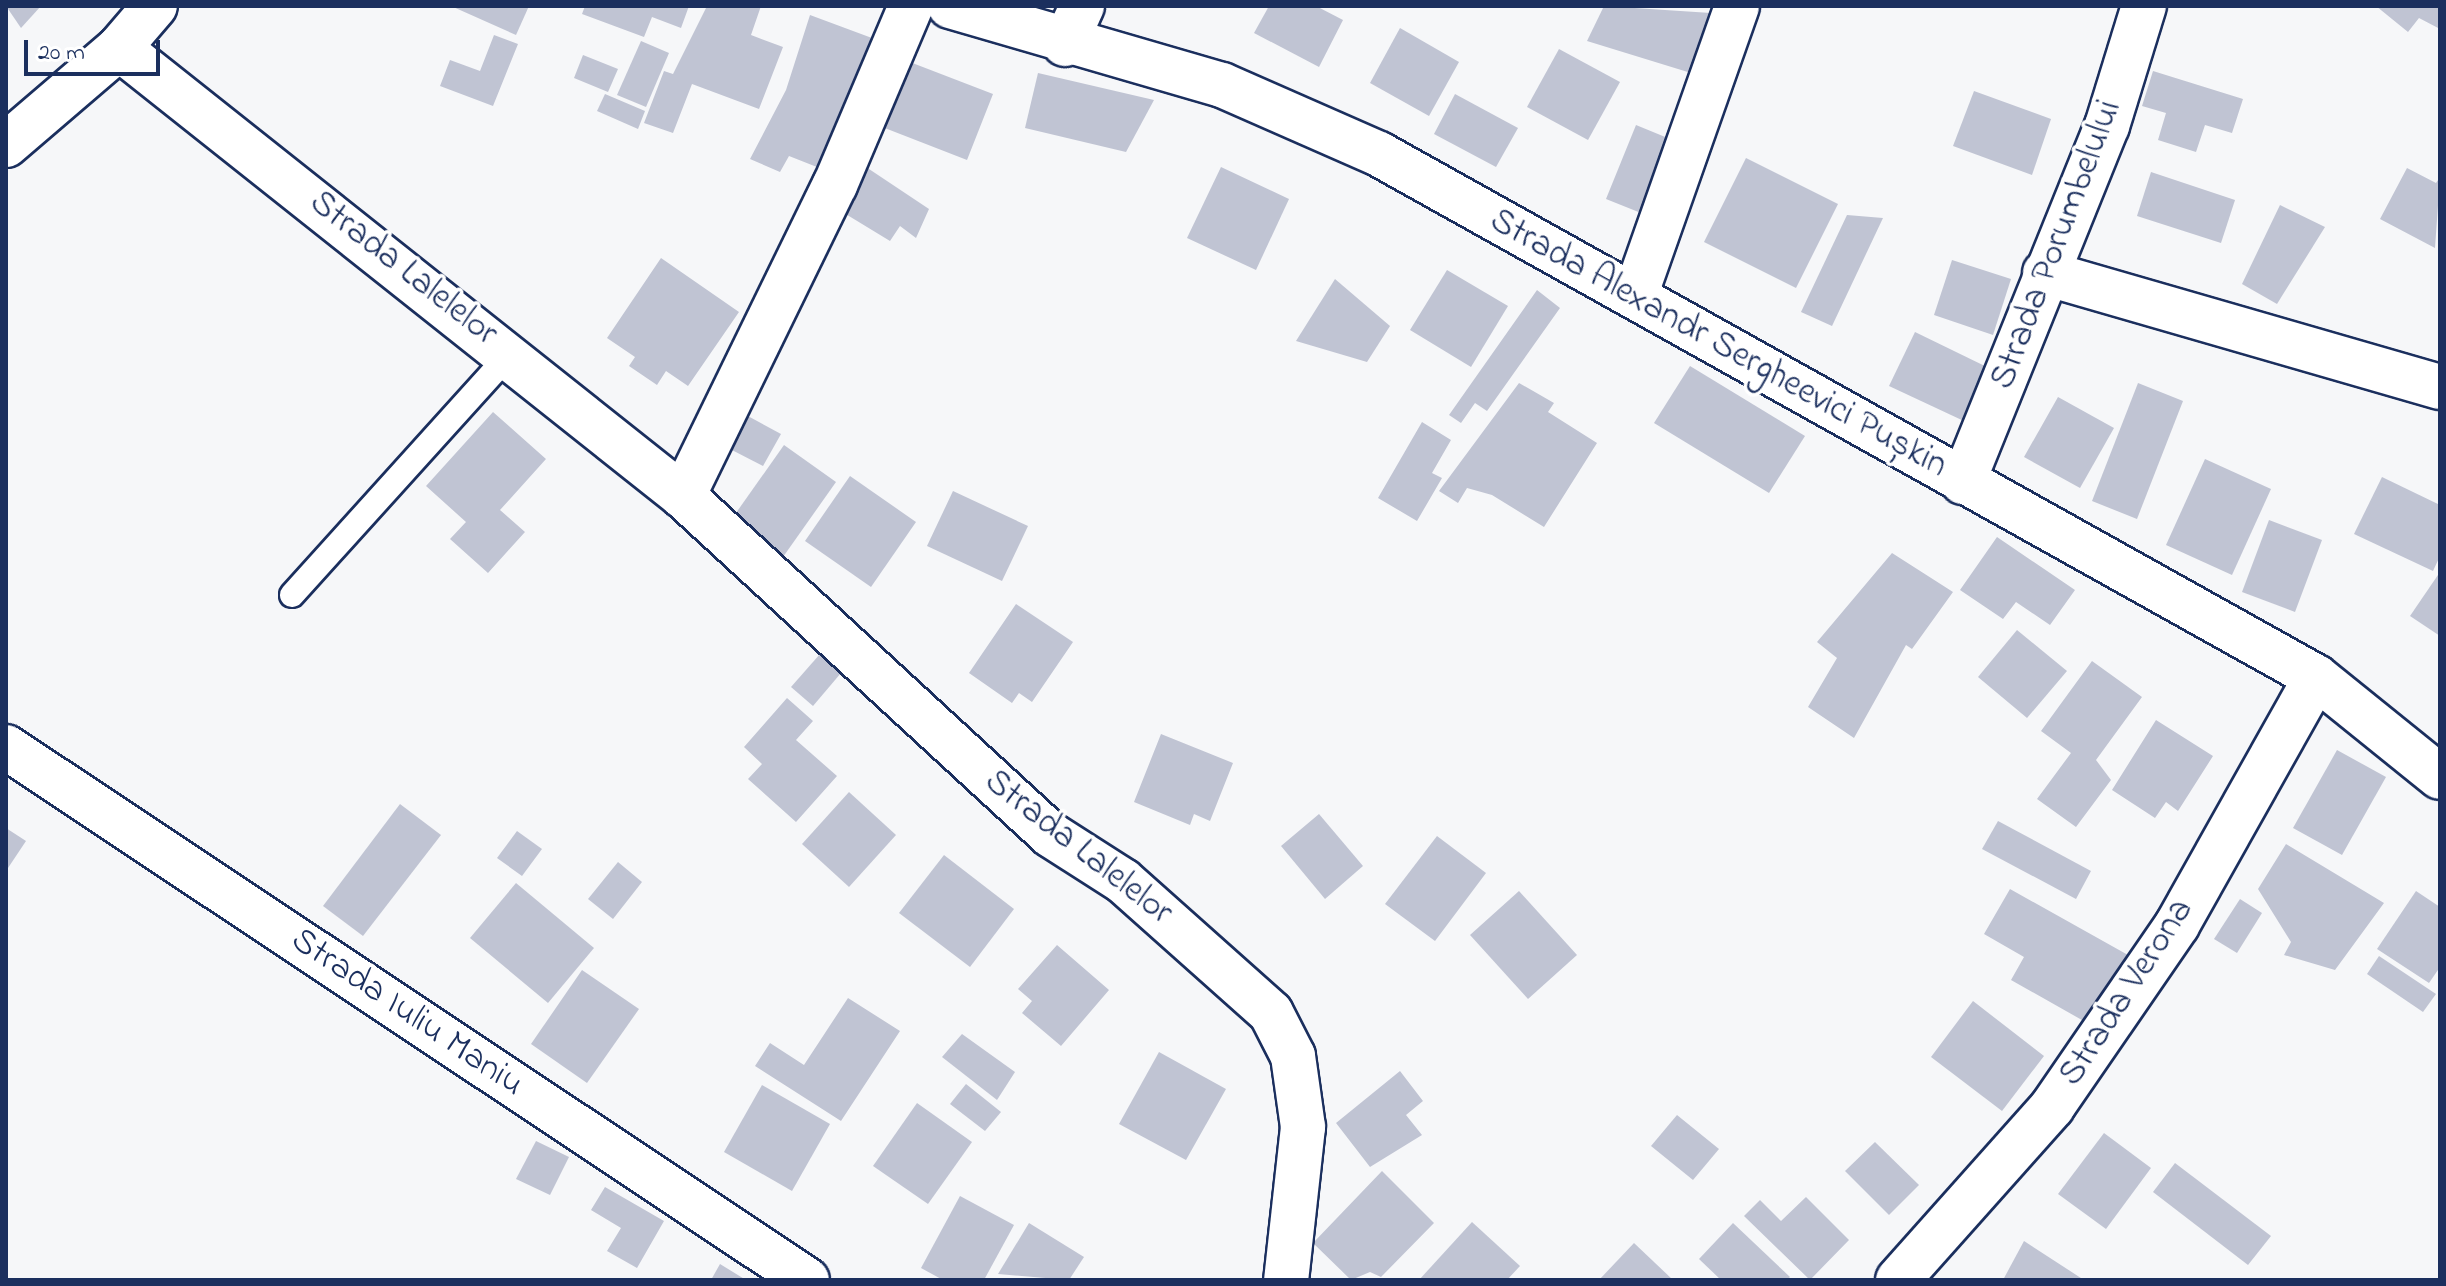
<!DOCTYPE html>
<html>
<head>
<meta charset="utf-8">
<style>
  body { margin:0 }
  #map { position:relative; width:2446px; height:1286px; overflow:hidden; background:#f6f7f9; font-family:"Indie Flower",sans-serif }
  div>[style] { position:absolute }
  .building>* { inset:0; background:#c0c4d3 }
  .roads { filter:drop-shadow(2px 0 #1b2f5e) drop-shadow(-2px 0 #1b2f5e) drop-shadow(0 2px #1b2f5e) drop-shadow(0 -2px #1b2f5e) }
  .service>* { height:24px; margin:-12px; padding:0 12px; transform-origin:12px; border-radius:12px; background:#fff }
  .minor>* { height:44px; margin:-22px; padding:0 22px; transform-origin:22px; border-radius:22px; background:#fff }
  .tertiary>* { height:44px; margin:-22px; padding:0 22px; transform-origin:22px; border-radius:22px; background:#fff }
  span { translate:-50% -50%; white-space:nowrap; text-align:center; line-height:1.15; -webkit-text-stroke:7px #fff; paint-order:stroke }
  .street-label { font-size:36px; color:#1b2f5e }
  .frame { position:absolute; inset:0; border:8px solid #1b2f5e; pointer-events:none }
  .scale { position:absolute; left:24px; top:40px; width:136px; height:36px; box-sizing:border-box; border:4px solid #1b2f5e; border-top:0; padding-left:10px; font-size:24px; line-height:28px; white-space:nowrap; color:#1b2f5e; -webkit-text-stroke:6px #fff; paint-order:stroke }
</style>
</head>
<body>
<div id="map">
  <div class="building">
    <div style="clip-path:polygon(6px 6px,41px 6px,21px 28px)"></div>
    <div style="clip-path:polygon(451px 6px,529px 6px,516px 35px)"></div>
    <div style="clip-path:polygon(585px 6px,689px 6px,681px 28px,652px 17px,644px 37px,582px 14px)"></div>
    <div style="clip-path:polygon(707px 6px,761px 6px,751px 35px,783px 47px,759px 109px,692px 84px,673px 133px,644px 123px,664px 71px,673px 74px)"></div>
    <div style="clip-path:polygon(1269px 6px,1316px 6px,1343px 20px,1319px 67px,1254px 33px)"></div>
    <div style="clip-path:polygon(1604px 6px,1711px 13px,1691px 73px,1587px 41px)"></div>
    <div style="clip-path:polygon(2376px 6px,2440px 6px,2440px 29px,2419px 18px,2408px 32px)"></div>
    <div style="clip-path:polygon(810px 15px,880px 41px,827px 171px,789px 156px,780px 172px,750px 159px,786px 90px)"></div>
    <div style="clip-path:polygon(1400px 28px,1459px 62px,1429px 116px,1370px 83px)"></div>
    <div style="clip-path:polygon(494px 35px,518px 44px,493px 106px,440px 86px,450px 60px,480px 71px)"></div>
    <div style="clip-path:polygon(641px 41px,669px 53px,646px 107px,617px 95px)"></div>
    <div style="clip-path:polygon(1559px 49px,1620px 82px,1588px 140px,1527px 107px)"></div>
    <div style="clip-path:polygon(583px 55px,618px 69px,608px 92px,574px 78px)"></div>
    <div style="clip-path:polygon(902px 59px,993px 94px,967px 160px,877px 125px)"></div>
    <div style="clip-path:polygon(2153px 71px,2243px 99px,2232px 133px,2205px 125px,2196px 152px,2158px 140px,2166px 113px,2142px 106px)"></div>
    <div style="clip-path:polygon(1038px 73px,1154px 100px,1126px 152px,1025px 128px)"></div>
    <div style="clip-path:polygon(1974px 91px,2051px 119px,2032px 175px,1953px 146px)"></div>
    <div style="clip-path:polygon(605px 94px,645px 111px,638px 129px,597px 111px)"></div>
    <div style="clip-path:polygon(1455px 94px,1518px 128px,1496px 167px,1434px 134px)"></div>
    <div style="clip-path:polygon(1636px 125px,1675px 141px,1646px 215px,1606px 199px)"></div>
    <div style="clip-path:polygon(1746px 158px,1838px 204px,1796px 288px,1704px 242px)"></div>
    <div style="clip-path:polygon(866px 167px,929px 209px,916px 238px,900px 226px,890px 241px,844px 213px)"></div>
    <div style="clip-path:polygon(1221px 167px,1289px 199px,1256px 270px,1187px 238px)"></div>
    <div style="clip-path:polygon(2407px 168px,2436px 183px,2440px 177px,2435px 248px,2380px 219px)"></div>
    <div style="clip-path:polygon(2151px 172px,2235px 200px,2221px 243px,2137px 216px)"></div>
    <div style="clip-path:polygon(2280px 205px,2325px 227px,2277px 304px,2242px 284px)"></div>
    <div style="clip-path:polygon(1847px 215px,1883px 218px,1832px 326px,1801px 312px)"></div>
    <div style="clip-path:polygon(661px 258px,739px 312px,688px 386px,666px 371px,657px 385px,629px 366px,635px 357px,607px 338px)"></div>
    <div style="clip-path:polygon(1952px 260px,2011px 279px,1993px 335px,1934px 315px)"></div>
    <div style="clip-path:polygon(1447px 270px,1508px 306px,1471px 367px,1410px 330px)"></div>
    <div style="clip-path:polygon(1335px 279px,1390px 326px,1367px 362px,1296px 341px)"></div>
    <div style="clip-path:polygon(1537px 290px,1560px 308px,1487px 411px,1475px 403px,1461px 423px,1449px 415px)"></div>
    <div style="clip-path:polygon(1915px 332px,1991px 369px,1966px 422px,1889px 386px)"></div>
    <div style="clip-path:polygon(1690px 366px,1805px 436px,1769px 493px,1654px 423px)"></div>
    <div style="clip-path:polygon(1519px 383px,1554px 403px,1548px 412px,1597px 443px,1544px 527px,1492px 495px,1467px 488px,1458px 503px,1439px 491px)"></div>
    <div style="clip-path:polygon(2138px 383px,2183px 401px,2137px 519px,2092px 501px)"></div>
    <div style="clip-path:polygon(2058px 397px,2114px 428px,2080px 488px,2024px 457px)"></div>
    <div style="clip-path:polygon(493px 412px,546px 459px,500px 510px,525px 532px,488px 573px,450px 539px,466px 522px,426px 486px)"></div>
    <div style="clip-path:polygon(746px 415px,781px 434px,763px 466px,728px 448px)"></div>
    <div style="clip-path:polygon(1422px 422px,1451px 440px,1432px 473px,1442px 478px,1417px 521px,1378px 498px)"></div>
    <div style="clip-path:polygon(784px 445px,836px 482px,783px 557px,731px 520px)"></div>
    <div style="clip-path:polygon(2205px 459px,2271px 489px,2232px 575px,2166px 545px)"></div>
    <div style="clip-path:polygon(850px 476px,916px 522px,871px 587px,805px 541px)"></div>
    <div style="clip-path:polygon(2382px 477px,2440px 505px,2440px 556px,2433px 571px,2354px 534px)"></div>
    <div style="clip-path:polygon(953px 491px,1028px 526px,1002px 581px,927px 546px)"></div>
    <div style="clip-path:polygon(2269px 520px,2322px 540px,2295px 612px,2242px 592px)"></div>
    <div style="clip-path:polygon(1997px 537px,2075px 590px,2050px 625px,2016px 602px,2003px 619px,1960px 590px)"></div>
    <div style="clip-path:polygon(1892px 553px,1953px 592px,1912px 649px,1906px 645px,1854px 738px,1808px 707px,1837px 658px,1817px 642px)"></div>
    <div style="clip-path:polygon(2440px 572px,2440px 636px,2410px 616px)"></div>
    <div style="clip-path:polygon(1016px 604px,1073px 642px,1032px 702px,1019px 693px,1012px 703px,969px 673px)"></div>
    <div style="clip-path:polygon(2017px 630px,2067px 671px,2027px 718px,1978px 677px)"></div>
    <div style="clip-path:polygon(820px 654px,841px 673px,813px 706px,791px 687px)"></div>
    <div style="clip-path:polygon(2092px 661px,2142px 697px,2096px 760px,2111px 780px,2076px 827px,2037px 799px,2071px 753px,2041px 731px)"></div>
    <div style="clip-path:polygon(787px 698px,813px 721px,796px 740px,837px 776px,796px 822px,748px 779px,762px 764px,744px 747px)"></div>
    <div style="clip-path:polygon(2156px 720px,2213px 756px,2178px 811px,2166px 802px,2155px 818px,2112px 790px)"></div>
    <div style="clip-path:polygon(1161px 734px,1233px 763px,1210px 821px,1194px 814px,1190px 825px,1134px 802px)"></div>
    <div style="clip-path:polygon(2337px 750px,2386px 777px,2342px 855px,2293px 828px)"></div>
    <div style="clip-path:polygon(849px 792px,896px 835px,849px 887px,802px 844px)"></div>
    <div style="clip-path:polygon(400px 804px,441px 835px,363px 936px,323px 906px)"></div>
    <div style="clip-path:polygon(1319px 814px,1363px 866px,1325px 899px,1281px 846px)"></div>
    <div style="clip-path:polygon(1998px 821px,2091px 871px,2076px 899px,1982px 849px)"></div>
    <div style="clip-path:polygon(6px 828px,26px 841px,6px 871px)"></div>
    <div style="clip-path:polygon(517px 831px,542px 849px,522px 876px,497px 858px)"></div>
    <div style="clip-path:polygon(1437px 836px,1486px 873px,1435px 941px,1385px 904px)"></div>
    <div style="clip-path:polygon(2286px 844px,2384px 903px,2335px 970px,2284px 955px,2291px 942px,2258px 889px)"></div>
    <div style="clip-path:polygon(944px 855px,1014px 909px,970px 967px,899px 913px)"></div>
    <div style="clip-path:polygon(618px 862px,642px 882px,613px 919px,588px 899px)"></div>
    <div style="clip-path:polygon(516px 883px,594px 948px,548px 1003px,470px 938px)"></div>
    <div style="clip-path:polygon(2010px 889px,2128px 955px,2089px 1024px,2011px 980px,2024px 957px,1984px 934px)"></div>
    <div style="clip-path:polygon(1519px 891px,1577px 955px,1528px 999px,1470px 935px)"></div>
    <div style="clip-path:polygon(2416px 891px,2440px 907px,2440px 967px,2429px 983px,2377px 949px)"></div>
    <div style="clip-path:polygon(2240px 899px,2262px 913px,2237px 953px,2214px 939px)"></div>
    <div style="clip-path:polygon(1057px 945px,1109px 990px,1061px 1046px,1022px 1013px,1032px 1001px,1018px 989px)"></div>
    <div style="clip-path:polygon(2379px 956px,2436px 994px,2423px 1012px,2367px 974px)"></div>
    <div style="clip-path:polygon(582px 970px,639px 1009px,587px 1083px,531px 1044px)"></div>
    <div style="clip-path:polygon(848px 998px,900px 1031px,841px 1121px,755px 1066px,770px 1043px,804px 1065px)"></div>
    <div style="clip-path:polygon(1973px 1001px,2044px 1056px,2002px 1111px,1931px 1057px)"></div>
    <div style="clip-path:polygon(962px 1034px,1015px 1072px,997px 1100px,942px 1057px)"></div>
    <div style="clip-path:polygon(1159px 1052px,1226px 1089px,1186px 1160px,1119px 1124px)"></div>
    <div style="clip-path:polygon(1400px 1071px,1423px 1101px,1406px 1115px,1422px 1135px,1370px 1167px,1336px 1123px)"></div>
    <div style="clip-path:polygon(966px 1084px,1001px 1112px,985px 1131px,950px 1104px)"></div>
    <div style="clip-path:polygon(762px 1085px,830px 1124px,792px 1191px,724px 1152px)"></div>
    <div style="clip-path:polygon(917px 1103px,972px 1142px,928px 1204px,873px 1166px)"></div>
    <div style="clip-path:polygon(1677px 1115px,1719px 1149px,1693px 1180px,1651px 1146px)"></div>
    <div style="clip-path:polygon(2104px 1133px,2151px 1168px,2106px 1229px,2058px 1194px)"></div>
    <div style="clip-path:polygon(536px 1141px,569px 1157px,550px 1195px,516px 1179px)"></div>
    <div style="clip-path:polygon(1875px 1142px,1919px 1185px,1889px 1215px,1845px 1171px)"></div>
    <div style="clip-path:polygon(2175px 1163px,2271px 1236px,2248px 1265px,2153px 1192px)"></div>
    <div style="clip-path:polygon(1382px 1171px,1434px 1223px,1381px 1277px,1370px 1272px,1351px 1280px,1313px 1243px)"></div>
    <div style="clip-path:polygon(605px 1187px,664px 1221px,637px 1268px,607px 1251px,621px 1228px,591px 1210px)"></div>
    <div style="clip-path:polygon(960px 1196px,1014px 1225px,984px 1280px,943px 1280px,921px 1268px)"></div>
    <div style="clip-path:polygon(1806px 1197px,1849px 1240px,1810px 1280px,1744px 1216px,1760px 1200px,1781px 1221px)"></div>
    <div style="clip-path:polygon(1472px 1222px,1520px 1266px,1507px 1280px,1419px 1280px)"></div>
    <div style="clip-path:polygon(1029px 1223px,1084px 1257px,1069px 1280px,998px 1274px)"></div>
    <div style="clip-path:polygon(1733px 1223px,1790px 1277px,1787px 1280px,1721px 1280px,1699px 1259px)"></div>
    <div style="clip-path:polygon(2024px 1241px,2084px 1280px,2003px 1280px)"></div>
    <div style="clip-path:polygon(1634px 1243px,1673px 1280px,1599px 1280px)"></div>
    <div style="clip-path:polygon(720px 1264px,746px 1280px,711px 1280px)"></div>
  </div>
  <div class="roads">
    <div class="service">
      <div style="left:292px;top:595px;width:326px;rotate:-47.9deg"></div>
    </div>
    <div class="minor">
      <div style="left:1065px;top:44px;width:42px;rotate:-65.9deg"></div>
      <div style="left:119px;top:48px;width:720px;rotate:38.46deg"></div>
      <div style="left:683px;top:496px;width:500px;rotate:42.65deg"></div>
      <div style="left:1051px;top:835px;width:85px;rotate:32.6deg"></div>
      <div style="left:1123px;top:881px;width:198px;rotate:41.7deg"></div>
      <div style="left:1271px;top:1013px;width:48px;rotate:62.9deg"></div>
      <div style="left:1293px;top:1056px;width:72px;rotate:82deg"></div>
      <div style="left:1303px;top:1127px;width:154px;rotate:96.3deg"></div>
      <div style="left:6px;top:145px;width:149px;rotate:-40.6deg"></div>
      <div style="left:119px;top:48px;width:55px;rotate:-49.4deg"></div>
      <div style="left:2045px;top:273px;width:411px;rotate:16.1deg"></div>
      <div style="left:1635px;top:296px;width:307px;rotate:-70.6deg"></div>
      <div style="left:1963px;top:482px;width:384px;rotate:-68deg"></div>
      <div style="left:2107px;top:126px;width:126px;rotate:-72.9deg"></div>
      <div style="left:683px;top:496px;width:346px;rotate:-64deg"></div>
      <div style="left:835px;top:185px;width:194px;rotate:-67deg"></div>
      <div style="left:6px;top:747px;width:962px;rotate:33.64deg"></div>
      <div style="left:1898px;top:1280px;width:232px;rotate:-48.3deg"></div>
      <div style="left:2052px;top:1107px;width:221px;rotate:-55.5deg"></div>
      <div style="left:2177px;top:925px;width:284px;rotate:-60.7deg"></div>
    </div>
    <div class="tertiary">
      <div style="left:950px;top:6px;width:283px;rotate:16.2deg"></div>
      <div style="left:1222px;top:85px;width:171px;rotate:23.7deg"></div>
      <div style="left:1379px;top:154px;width:1073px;rotate:29.17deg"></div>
      <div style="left:2316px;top:677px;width:159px;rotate:38.9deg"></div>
    </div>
  </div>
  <div class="street-label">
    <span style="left:2057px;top:245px;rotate:-69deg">Strada Porumbelului</span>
    <span style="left:403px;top:269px;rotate:38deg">Strada Lalelelor</span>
    <span style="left:1718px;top:344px;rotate:29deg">Strada Alexandr Sergheevici Pușkin</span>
    <span style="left:1078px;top:848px;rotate:38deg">Strada Lalelelor</span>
    <span style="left:2127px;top:993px;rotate:-57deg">Strada Verona</span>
    <span style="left:407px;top:1013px;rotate:34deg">Strada Iuliu Maniu</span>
  </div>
  <div class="frame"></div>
  <div class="scale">20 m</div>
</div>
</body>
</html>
